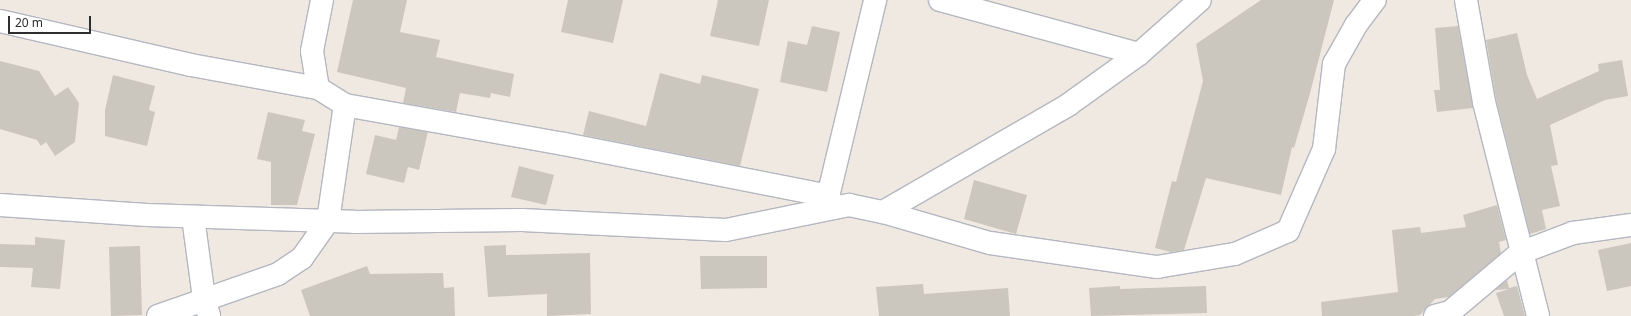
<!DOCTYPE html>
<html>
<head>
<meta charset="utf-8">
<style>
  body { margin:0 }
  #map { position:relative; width:1631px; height:316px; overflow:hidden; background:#efe9e1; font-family:"Noto Sans",sans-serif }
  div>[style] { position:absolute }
  .building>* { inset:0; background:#cbc7bf }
  .roads { filter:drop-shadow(1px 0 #b4b7c1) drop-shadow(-1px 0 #b4b7c1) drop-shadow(0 1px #b4b7c1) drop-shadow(0 -1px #b4b7c1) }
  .street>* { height:22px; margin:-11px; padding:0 11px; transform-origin:11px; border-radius:11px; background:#fff }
  .secondary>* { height:22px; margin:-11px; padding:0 11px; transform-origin:11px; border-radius:11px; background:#fff }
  span { translate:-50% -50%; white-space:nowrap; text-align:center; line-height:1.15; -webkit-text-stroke:3px #fff; paint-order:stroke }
  .scale { position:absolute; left:8px; top:16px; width:83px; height:18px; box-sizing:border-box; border:2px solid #2e2e2e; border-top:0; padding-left:5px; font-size:12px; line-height:14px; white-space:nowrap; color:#2e2e2e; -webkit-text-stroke:3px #fff; paint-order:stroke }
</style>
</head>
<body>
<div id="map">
  <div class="building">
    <div style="clip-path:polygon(353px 0,407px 0,400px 32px,440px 40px,436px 57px,514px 74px,510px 97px,491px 93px,490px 98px,460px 93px,456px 112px,403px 103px,406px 88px,337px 72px)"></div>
    <div style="clip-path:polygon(568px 0,623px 0,613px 43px,561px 32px)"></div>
    <div style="clip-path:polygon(718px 0,769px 0,759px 46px,710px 36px)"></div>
    <div style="clip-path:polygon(1261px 0,1334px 0,1309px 97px,1294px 148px,1292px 147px,1281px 195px,1206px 178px,1184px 250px,1171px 252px,1155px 248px,1172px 181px,1176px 182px,1203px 81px,1196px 44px)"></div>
    <div style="clip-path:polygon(812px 26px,840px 32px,827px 92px,780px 82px,788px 41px,807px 45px)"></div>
    <div style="clip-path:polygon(1458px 26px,1473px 108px,1437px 112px,1434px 90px,1440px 90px,1435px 28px)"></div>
    <div style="clip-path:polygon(1517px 33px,1527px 75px,1537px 99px,1599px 71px,1598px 64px,1622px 60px,1628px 96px,1605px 100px,1550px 125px,1558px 165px,1551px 166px,1560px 206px,1542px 210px,1546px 229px,1530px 234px,1496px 99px,1486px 40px)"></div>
    <div style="clip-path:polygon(0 61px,39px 71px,55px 96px,68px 87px,79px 103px,75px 142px,55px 156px,46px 142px,41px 146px,37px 140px,0 129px)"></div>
    <div style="clip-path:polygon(660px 73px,700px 84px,702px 75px,759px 89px,740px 166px,583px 135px,589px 111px,646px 126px)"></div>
    <div style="clip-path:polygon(113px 75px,155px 86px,149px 110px,155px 112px,147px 146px,105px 136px,105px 110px)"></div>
    <div style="clip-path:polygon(268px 112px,305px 120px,302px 131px,315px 134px,297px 205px,271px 205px,271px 162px,257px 159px)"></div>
    <div style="clip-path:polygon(399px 127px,428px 132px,419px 170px,408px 167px,404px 183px,366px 174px,375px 135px,396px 140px)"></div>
    <div style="clip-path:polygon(519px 166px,554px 175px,546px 205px,511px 197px)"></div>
    <div style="clip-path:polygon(974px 180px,1027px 195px,1016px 234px,964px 219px)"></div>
    <div style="clip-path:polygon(1497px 205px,1506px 240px,1499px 242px,1501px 253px,1449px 297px,1435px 299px,1420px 315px,1414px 316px,1322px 316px,1321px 302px,1398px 292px,1392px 230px,1420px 227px,1421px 233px,1466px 227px,1463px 215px)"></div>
    <div style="clip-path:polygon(35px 237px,65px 240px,60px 289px,31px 287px,33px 268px,0 267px,0 244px,35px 245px)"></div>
    <div style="clip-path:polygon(1631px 243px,1631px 286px,1607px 291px,1598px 250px)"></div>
    <div style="clip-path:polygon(506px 245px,506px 255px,590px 253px,591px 314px,547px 316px,547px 294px,488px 297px,484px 246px)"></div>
    <div style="clip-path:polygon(140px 246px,142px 315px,111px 316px,109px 247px)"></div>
    <div style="clip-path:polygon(700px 256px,767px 256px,767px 288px,701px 289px)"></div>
    <div style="clip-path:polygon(367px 266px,370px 274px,443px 273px,444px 288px,454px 287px,455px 316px,310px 316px,301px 290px)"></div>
    <div style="clip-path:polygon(1507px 280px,1509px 288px,1517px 286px,1525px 316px,1504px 316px,1496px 293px,1509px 289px,1495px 290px)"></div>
    <div style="clip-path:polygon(923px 284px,924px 294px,1008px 288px,1010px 316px,879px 316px,876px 287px)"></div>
    <div style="clip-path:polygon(1120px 286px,1120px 289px,1206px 286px,1207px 313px,1091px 316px,1089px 288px)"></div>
  </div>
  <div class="roads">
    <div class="street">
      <div style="left:322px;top:0;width:52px;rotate:101.1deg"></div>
      <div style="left:312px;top:51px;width:37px;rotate:81deg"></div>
      <div style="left:318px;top:88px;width:32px;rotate:32deg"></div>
      <div style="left:940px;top:0;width:206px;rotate:15.2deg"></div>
      <div style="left:1466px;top:0;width:104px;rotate:80deg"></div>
      <div style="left:1484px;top:102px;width:221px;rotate:75.8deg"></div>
      <div style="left:0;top:21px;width:196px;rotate:13deg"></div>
      <div style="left:191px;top:65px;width:129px;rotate:10.3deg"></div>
      <div style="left:825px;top:209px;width:215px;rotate:-76.5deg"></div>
      <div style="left:883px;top:212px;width:111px;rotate:16.2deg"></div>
      <div style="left:990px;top:243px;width:169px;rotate:8.2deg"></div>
      <div style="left:1157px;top:267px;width:79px;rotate:-9.5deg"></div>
      <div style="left:1235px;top:254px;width:58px;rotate:-23.5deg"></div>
      <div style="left:1288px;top:231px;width:90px;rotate:-66.3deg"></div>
      <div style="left:1324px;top:149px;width:86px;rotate:-83.3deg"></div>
      <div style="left:1334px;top:64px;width:45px;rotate:-60.6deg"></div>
      <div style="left:1356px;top:25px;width:31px;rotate:-53deg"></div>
      <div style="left:193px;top:217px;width:82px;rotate:82.3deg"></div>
      <div style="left:204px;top:298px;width:19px;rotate:74deg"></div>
      <div style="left:158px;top:316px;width:127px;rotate:-19.3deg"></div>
      <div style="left:278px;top:274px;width:29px;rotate:-34deg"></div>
      <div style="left:302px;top:258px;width:45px;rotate:-54.9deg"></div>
      <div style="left:328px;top:221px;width:117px;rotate:-81.7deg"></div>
      <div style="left:345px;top:105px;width:222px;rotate:10.1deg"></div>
      <div style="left:564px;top:144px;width:270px;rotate:11.1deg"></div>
      <div style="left:1435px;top:316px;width:16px;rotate:-15deg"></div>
      <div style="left:1450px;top:312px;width:92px;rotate:-40.1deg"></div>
      <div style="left:1520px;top:253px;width:57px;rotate:-20.7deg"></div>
      <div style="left:1573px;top:233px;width:59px;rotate:-7.9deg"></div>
    </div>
    <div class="secondary">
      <div style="left:0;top:205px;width:147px;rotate:3.9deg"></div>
      <div style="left:147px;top:215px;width:207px;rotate:1.9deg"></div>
      <div style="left:354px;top:222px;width:168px;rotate:-0.7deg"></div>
      <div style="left:522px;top:220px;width:204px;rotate:2.8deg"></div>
      <div style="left:726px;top:230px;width:126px;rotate:-11.5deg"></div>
      <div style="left:849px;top:205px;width:35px;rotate:12deg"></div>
      <div style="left:883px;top:212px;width:214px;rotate:-30deg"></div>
      <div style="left:1068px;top:105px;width:87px;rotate:-35.7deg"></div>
      <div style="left:1139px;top:54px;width:81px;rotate:-41.5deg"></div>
    </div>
  </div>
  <div class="scale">20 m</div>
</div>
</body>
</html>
